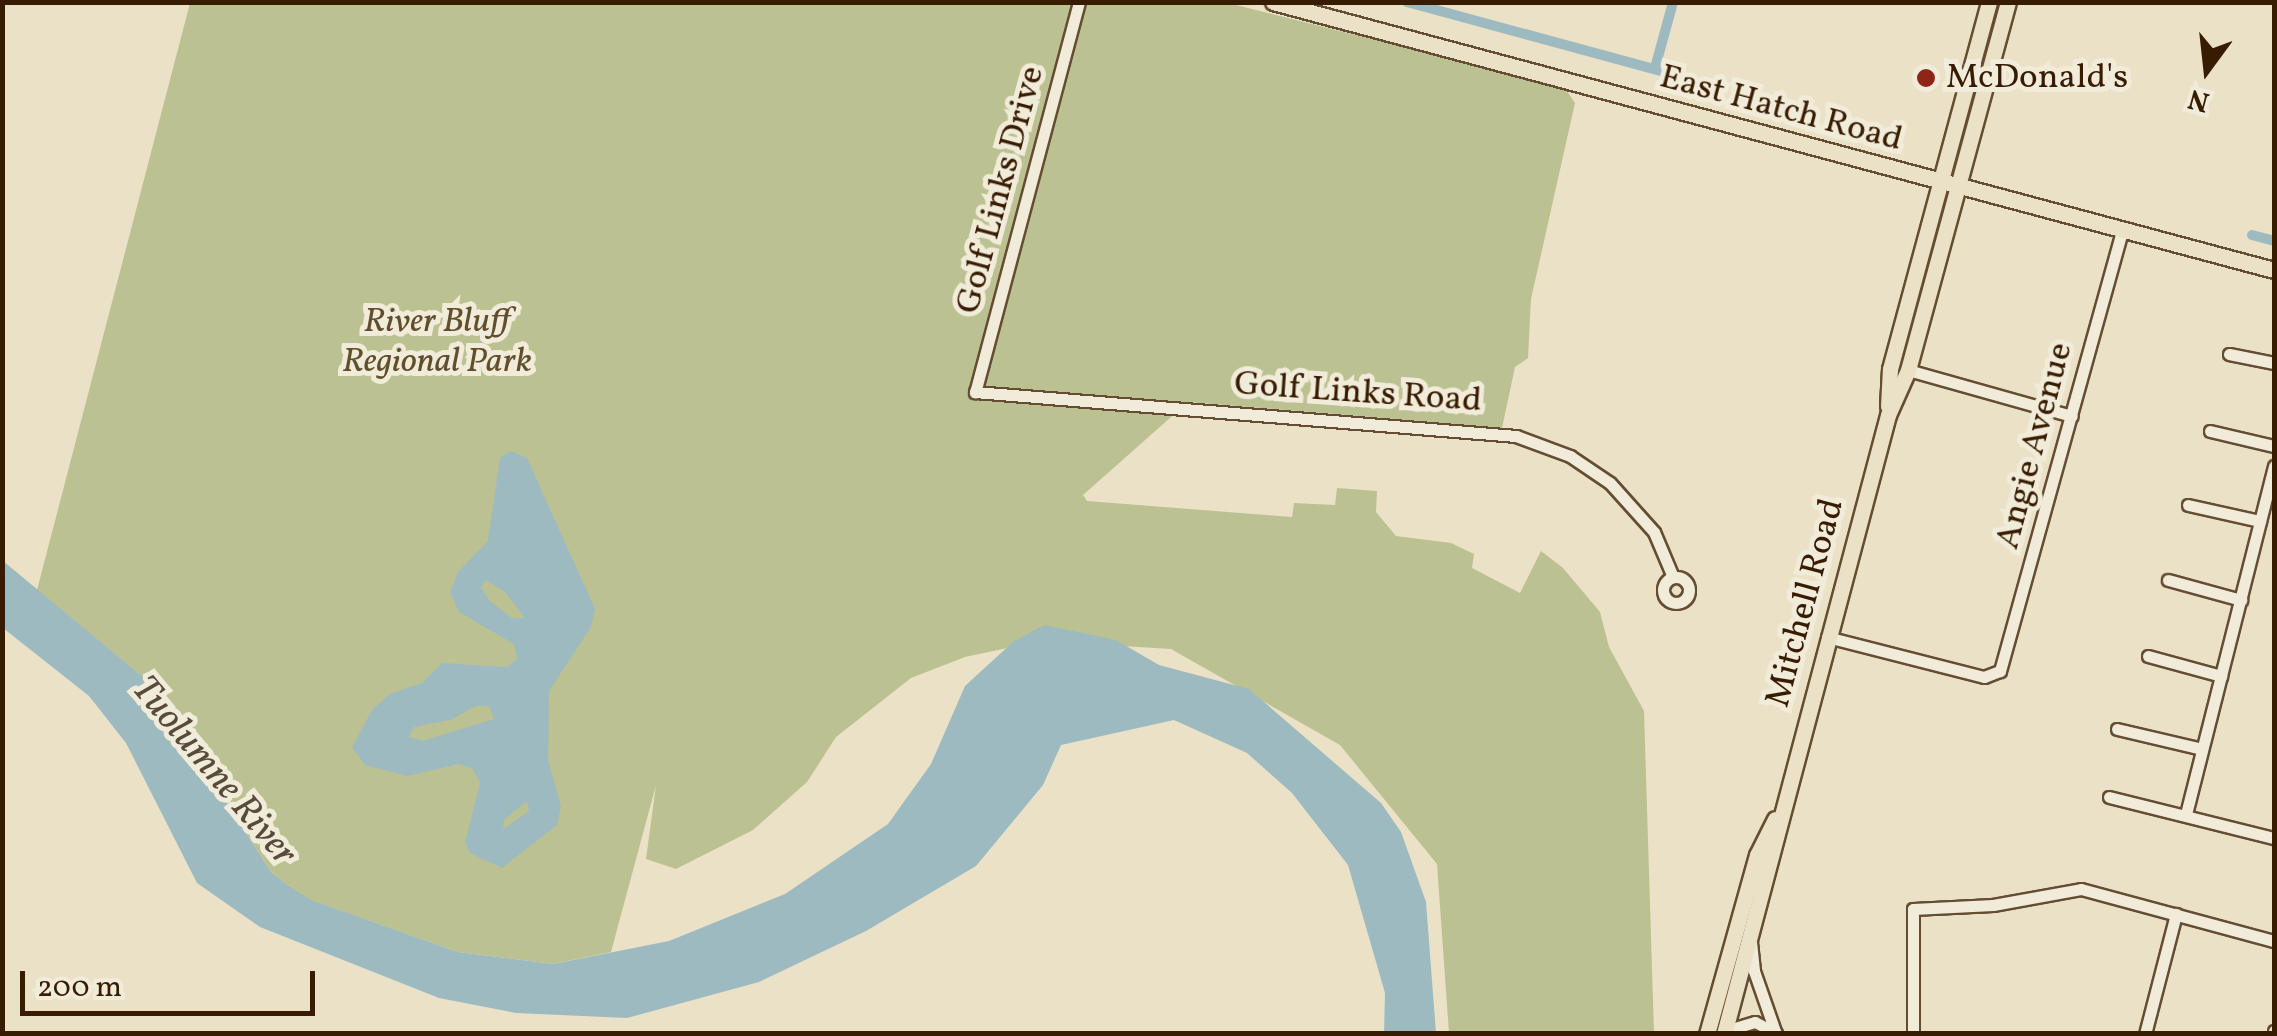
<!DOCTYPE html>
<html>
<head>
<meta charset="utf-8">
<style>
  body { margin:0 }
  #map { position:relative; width:2277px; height:1036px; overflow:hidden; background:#eae1c6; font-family:Vollkorn,serif }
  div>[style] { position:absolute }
  .green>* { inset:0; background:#bcc191 }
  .water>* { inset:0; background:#9ebac1 }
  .canal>* { height:10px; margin:-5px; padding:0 5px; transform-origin:5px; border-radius:5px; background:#9ebac1 }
  .roads { filter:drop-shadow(2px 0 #644d32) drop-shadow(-2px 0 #644d32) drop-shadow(0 2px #644d32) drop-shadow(0 -2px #644d32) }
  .minor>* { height:11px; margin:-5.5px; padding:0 5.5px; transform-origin:5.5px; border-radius:5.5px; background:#f1ecda }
  .minor>.ring { margin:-5.5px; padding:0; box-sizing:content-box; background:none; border:11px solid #f1ecda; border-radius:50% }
  .major>* { height:15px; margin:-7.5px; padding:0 7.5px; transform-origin:7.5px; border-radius:7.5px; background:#eae1c6 }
  .dots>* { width:28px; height:28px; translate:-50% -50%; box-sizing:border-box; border:5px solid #f1ecda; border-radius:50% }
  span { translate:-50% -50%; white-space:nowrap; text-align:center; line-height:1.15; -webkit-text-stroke:10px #f1ecda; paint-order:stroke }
  .poi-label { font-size:35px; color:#381c01 }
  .left { translate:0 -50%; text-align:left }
  .street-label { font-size:35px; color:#381c01 }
  .park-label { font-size:35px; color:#604e2c; font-style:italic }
  .water-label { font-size:38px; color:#574b3b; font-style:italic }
  .frame { position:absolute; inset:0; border:5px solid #381c01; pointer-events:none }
  .north { position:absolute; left:2157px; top:20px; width:100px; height:100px; -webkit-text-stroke:8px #f1ecda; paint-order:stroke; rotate:195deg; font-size:28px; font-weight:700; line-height:40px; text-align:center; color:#381c01 }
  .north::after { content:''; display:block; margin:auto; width:35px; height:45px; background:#381c01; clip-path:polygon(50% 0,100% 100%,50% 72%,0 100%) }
  .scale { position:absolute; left:20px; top:971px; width:295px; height:45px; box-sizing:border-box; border:5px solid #381c01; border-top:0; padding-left:12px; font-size:30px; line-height:35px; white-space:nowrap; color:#381c01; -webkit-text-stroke:8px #f1ecda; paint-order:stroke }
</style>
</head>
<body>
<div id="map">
  <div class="green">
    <div style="clip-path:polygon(190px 3px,1228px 3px,1564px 87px,1575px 103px,1531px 299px,1528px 358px,1515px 367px,1502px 428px,1188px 402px,1083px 495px,1087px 501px,1292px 517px,1294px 503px,1335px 505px,1337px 488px,1377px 491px,1376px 512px,1396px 536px,1451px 543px,1474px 554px,1472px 568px,1520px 593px,1541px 551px,1563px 568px,1600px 612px,1609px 647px,1644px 711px,1654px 1033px,1449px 1033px,1437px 864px,1340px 745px,1171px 649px,1041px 641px,965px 657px,911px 678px,836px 737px,807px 782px,753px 830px,676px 869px,646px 859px,656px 785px,611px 952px,553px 964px,458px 952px,310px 900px,286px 884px,271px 872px,148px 681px,37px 590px)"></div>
  </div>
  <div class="water">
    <div style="clip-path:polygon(evenodd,510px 451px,527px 458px,595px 609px,591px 627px,549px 691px,548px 760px,561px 806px,557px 825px,502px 868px,470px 853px,465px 842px,480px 783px,473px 769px,459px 764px,407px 776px,365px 765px,352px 747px,372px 710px,390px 694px,422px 683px,442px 663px,507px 667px,517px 659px,514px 644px,459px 612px,450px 592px,458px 572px,488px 541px,500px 458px,510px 451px,486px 580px,505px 592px,525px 618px,512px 618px,489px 600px,481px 587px,486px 580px,510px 451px,476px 706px,489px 706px,494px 719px,422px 741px,409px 737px,414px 727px,450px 720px,476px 706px,510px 451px,527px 801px,529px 811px,503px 829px,504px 820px,527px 801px)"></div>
    <div style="clip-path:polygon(3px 561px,148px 681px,271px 872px,286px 884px,311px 900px,458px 952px,553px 964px,669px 941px,785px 894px,888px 824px,931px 764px,965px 686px,1013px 642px,1044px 625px,1116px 640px,1159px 665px,1249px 689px,1381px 803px,1401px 832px,1426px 902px,1436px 1033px,1384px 1033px,1385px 993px,1348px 865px,1292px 793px,1247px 753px,1174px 720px,1061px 745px,1043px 785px,976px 866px,866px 931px,759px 982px,627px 1018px,516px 1013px,439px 998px,260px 927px,197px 883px,126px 743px,89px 696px,3px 628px)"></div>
  </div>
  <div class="canal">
    <div style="left:1407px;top:2px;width:298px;rotate:15.2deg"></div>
    <div style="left:1655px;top:68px;width:68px;rotate:-74.7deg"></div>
    <div style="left:2252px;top:235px;width:23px;rotate:15deg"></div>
  </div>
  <div class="roads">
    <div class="minor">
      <div style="left:1079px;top:2px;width:404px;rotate:104.9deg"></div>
      <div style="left:975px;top:392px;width:543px;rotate:4.65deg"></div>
      <div style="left:1516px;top:436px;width:58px;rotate:20.3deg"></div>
      <div style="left:1570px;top:456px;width:48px;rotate:34deg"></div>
      <div style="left:1610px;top:483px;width:66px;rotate:48.1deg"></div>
      <div style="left:1654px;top:532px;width:49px;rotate:67.1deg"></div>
      <div style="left:2229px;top:354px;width:46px;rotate:11.3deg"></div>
      <div style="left:1908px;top:370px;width:170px;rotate:15.7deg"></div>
      <div style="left:2210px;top:431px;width:66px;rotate:13.2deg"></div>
      <div style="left:2188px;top:505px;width:74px;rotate:12.5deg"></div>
      <div class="ring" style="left:1663px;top:577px;width:15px;height:15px"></div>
      <div style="left:2168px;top:580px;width:76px;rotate:15.3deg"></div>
      <div style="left:1827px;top:637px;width:162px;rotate:14.3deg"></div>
      <div style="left:1984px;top:677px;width:17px;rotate:-21deg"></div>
      <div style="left:2000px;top:671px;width:460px;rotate:-74.5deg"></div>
      <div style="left:2148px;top:656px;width:76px;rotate:15.3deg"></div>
      <div style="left:2117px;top:729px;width:87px;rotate:13.2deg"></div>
      <div style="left:2109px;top:797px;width:170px;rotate:14deg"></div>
      <div style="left:2186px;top:814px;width:359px;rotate:-75.8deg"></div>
      <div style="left:1751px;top:942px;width:29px;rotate:84deg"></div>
      <div style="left:1754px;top:971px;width:67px;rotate:70.8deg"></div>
      <div style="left:1725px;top:1031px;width:31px;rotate:-17deg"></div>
      <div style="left:1755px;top:1022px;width:24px;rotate:28deg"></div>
      <div style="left:1913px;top:1034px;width:125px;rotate:-90deg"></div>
      <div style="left:1913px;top:909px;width:80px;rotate:-2.9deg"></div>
      <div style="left:1993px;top:905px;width:89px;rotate:-10.3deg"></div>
      <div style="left:2081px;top:889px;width:200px;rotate:15.1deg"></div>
      <div style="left:2145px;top:1034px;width:124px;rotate:-75.5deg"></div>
      <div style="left:2274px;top:1034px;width:3px;rotate:-90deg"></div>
    </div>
    <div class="major">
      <div style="left:1273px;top:2px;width:1036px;rotate:14.99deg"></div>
      <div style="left:1888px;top:406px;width:37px;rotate:-87deg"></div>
      <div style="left:1890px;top:369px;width:380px;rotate:-74.9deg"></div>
      <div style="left:1707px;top:1034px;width:186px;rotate:-74.4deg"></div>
      <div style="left:1757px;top:855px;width:40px;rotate:-63.4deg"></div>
      <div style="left:1724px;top:1034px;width:640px;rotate:-75.16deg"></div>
      <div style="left:1888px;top:415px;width:49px;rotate:-66deg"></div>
      <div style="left:1908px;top:370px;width:381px;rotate:-74.8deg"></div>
    </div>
  </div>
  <div class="dots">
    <div style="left:1926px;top:78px;background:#8f2418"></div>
  </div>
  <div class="poi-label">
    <span class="left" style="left:1946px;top:78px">McDonald's</span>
  </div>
  <div class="street-label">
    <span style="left:1781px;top:109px;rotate:15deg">East Hatch Road</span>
    <span style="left:1001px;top:190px;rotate:-75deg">Golf Links Drive</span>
    <span style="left:1358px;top:393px;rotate:4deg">Golf Links Road</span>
    <span style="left:2035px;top:446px;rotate:-75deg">Angie Avenue</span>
    <span style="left:1806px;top:603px;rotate:-75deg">Mitchell Road</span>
  </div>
  <div class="park-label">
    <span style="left:437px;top:342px">River Bluff<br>Regional Park</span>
  </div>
  <div class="water-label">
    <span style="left:213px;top:772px;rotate:50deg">Tuolumne River</span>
  </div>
  <div class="frame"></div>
  <div class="north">N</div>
  <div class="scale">200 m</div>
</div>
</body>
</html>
